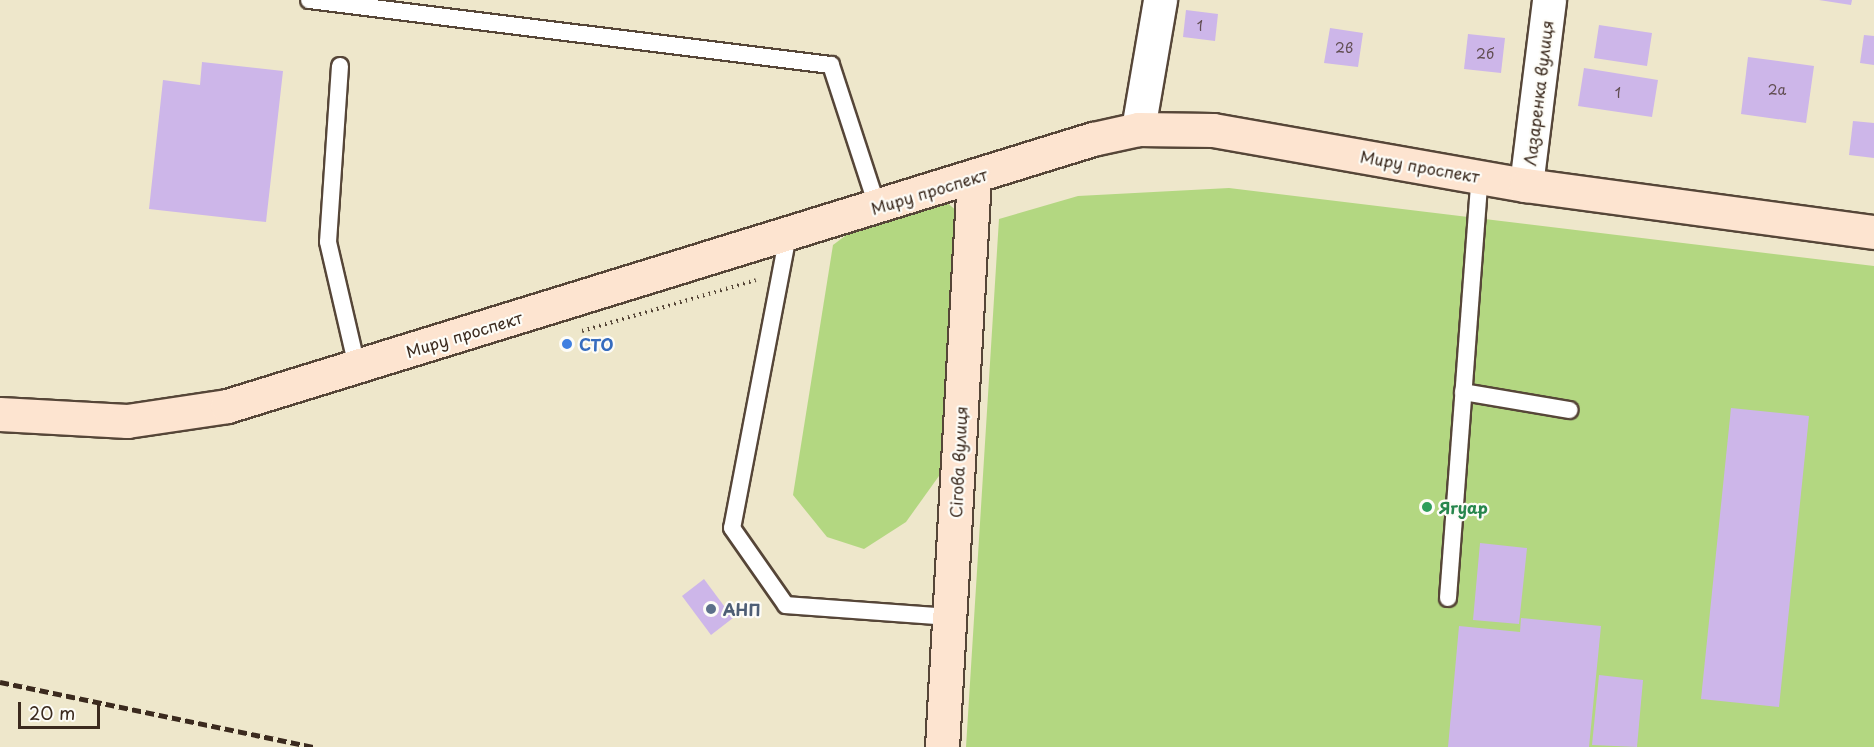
<!DOCTYPE html>
<html>
<head>
<meta charset="utf-8">
<style>
  body { margin:0 }
  #map { position:relative; width:1874px; height:747px; overflow:hidden; background:#eee7cb; font-family:"Playpen Sans",sans-serif }
  div>[style] { position:absolute }
  .green>* { inset:0; background:#b3d781 }
  .building>* { inset:0; background:#cdb6e9 }
  .path>* { height:4px; margin-top:-2px; transform-origin:0; background:repeating-linear-gradient(90deg,#564638 0 1.5px,transparent 0 6px) }
  .roads { filter:drop-shadow(2px 0 #564638) drop-shadow(-2px 0 #564638) drop-shadow(0 2px #564638) drop-shadow(0 -2px #564638) }
  .lane>* { height:16px; margin:-8px; padding:0 8px; transform-origin:8px; border-radius:8px; background:#fff }
  .street>* { height:33px; margin:-16.5px; padding:0 16.5px; transform-origin:16.5px; border-radius:16.5px; background:#fff }
  .secondary>* { height:33px; margin:-16.5px; padding:0 16.5px; transform-origin:16.5px; border-radius:16.5px; background:#fde4d0 }
  .rail>* { height:4.5px; margin-top:-2.25px; transform-origin:0; background:repeating-linear-gradient(90deg,#3b2a1e 0 9px,transparent 0 13.5px) }
  .dots>* { width:16px; height:16px; translate:-50% -50%; box-sizing:border-box; border:3px solid #fdfcf7; border-radius:50% }
  span { translate:-50% -50%; white-space:nowrap; text-align:center; line-height:1.15; -webkit-text-stroke:4.5px #fdfcf7; paint-order:stroke }
  .number-label { font-size:14px; color:#604d51 }
  .number-label span { -webkit-text-stroke-width:0 }
  .street-label { font-size:16px; color:#3b2a1e }
  .shop-label { font-size:16px; color:#366cbe; font-weight:700 }
  .left { translate:0 -50%; text-align:left }
  .leisure-label { font-size:16px; color:#27864d; font-weight:700 }
  .service-label { font-size:16px; color:#4e5e75; font-weight:700 }
  .scale { position:absolute; left:18px; top:702px; width:82px; height:27px; box-sizing:border-box; border:3px solid #3b2a1e; border-top:0; padding-left:8px; font-size:18px; line-height:21px; white-space:nowrap; color:#3b2a1e; -webkit-text-stroke:4px #fdfcf7; paint-order:stroke }
</style>
</head>
<body>
<div id="map">
  <div class="green">
    <div style="clip-path:polygon(1229px 188px,1874px 266px,1874px 747px,966px 747px,999px 219px,1078px 196px)"></div>
    <div style="clip-path:polygon(945px 201px,971px 223px,959px 448px,906px 522px,864px 549px,827px 537px,793px 495px,833px 245px,865px 221px)"></div>
  </div>
  <div class="building">
    <div style="clip-path:polygon(1819px 0,1852px 0,1851px 5px)"></div>
    <div style="clip-path:polygon(1186px 10px,1218px 14px,1215px 41px,1183px 37px)"></div>
    <div style="clip-path:polygon(1599px 25px,1652px 33px,1647px 66px,1594px 58px)"></div>
    <div style="clip-path:polygon(1330px 28px,1363px 33px,1358px 67px,1324px 63px)"></div>
    <div style="clip-path:polygon(1468px 34px,1505px 38px,1501px 73px,1464px 69px)"></div>
    <div style="clip-path:polygon(1864px 35px,1874px 36px,1874px 65px,1860px 63px)"></div>
    <div style="clip-path:polygon(1748px 57px,1814px 66px,1806px 123px,1741px 114px)"></div>
    <div style="clip-path:polygon(202px 62px,283px 71px,266px 222px,149px 209px,163px 80px,200px 85px)"></div>
    <div style="clip-path:polygon(1584px 68px,1658px 80px,1652px 117px,1578px 106px)"></div>
    <div style="clip-path:polygon(1853px 121px,1874px 123px,1874px 158px,1849px 155px)"></div>
    <div style="clip-path:polygon(1731px 408px,1809px 416px,1779px 707px,1701px 699px)"></div>
    <div style="clip-path:polygon(1480px 543px,1527px 548px,1519px 624px,1473px 620px)"></div>
    <div style="clip-path:polygon(704px 579px,733px 618px,711px 635px,682px 596px)"></div>
    <div style="clip-path:polygon(1521px 618px,1601px 626px,1589px 747px,1448px 747px,1459px 626px,1520px 632px)"></div>
    <div style="clip-path:polygon(1599px 675px,1643px 680px,1637px 747px,1592px 745px)"></div>
  </div>
  <div class="path">
    <div style="left:582px;top:331px;width:181px;rotate:-16.3deg"></div>
  </div>
  <div class="roads">
    <div class="lane">
      <div style="left:309px;top:0;width:526px;rotate:7.1deg"></div>
      <div style="left:831px;top:65px;width:148px;rotate:71.9deg"></div>
      <div style="left:340px;top:66px;width:176px;rotate:93.9deg"></div>
      <div style="left:328px;top:242px;width:128px;rotate:76.9deg"></div>
      <div style="left:788px;top:235px;width:298px;rotate:100.8deg"></div>
      <div style="left:732px;top:528px;width:94px;rotate:55deg"></div>
      <div style="left:786px;top:605px;width:163px;rotate:4.2deg"></div>
      <div style="left:1463px;top:392px;width:108px;rotate:9.6deg"></div>
      <div style="left:1448px;top:598px;width:422px;rotate:-85.7deg"></div>
    </div>
    <div class="street">
      <div style="left:1138px;top:129px;width:131px;rotate:-80.3deg"></div>
      <div style="left:1526px;top:185px;width:186px;rotate:-82.9deg"></div>
    </div>
    <div class="secondary">
      <div style="left:0;top:414px;width:127px;rotate:3.2deg"></div>
      <div style="left:127px;top:421px;width:101px;rotate:-8.5deg"></div>
      <div style="left:227px;top:406px;width:906px;rotate:-17.14deg"></div>
      <div style="left:1093px;top:139px;width:46px;rotate:-12.5deg"></div>
      <div style="left:1138px;top:129px;width:75px;rotate:0.8deg"></div>
      <div style="left:1213px;top:130px;width:318px;rotate:10deg"></div>
      <div style="left:1526px;top:185px;width:351px;rotate:7.7deg"></div>
      <div style="left:942px;top:747px;width:571px;rotate:-86.79deg"></div>
    </div>
  </div>
  <div class="rail">
    <div style="left:0;top:682px;width:321px;rotate:11.7deg"></div>
  </div>
  <div class="dots">
    <div style="left:567px;top:344px;background:#3f7fe0"></div>
    <div style="left:1427px;top:507px;background:#2e9e5b"></div>
    <div style="left:711px;top:609px;background:#5c6f8a"></div>
  </div>
  <div class="number-label">
    <span style="left:1200px;top:26px">1</span>
    <span style="left:1344px;top:48px">2в</span>
    <span style="left:1485px;top:54px">2б</span>
    <span style="left:1777px;top:90px">2а</span>
    <span style="left:1618px;top:93px">1</span>
  </div>
  <div class="street-label">
    <span style="left:1538px;top:93px;rotate:-83deg">Лазаренка вулиця</span>
    <span style="left:1420px;top:166px;rotate:10deg">Миру проспект</span>
    <span style="left:929px;top:191px;rotate:-17deg">Миру проспект</span>
    <span style="left:464px;top:334px;rotate:-17deg">Миру проспект</span>
    <span style="left:958px;top:462px;rotate:-87deg">Сігова вулиця</span>
  </div>
  <div class="shop-label">
    <span class="left" style="left:579px;top:344px">СТО</span>
  </div>
  <div class="leisure-label">
    <span class="left" style="left:1439px;top:507px">Ягуар</span>
  </div>
  <div class="service-label">
    <span class="left" style="left:723px;top:609px">АНП</span>
  </div>
  <div class="scale">20 m</div>
</div>
</body>
</html>
